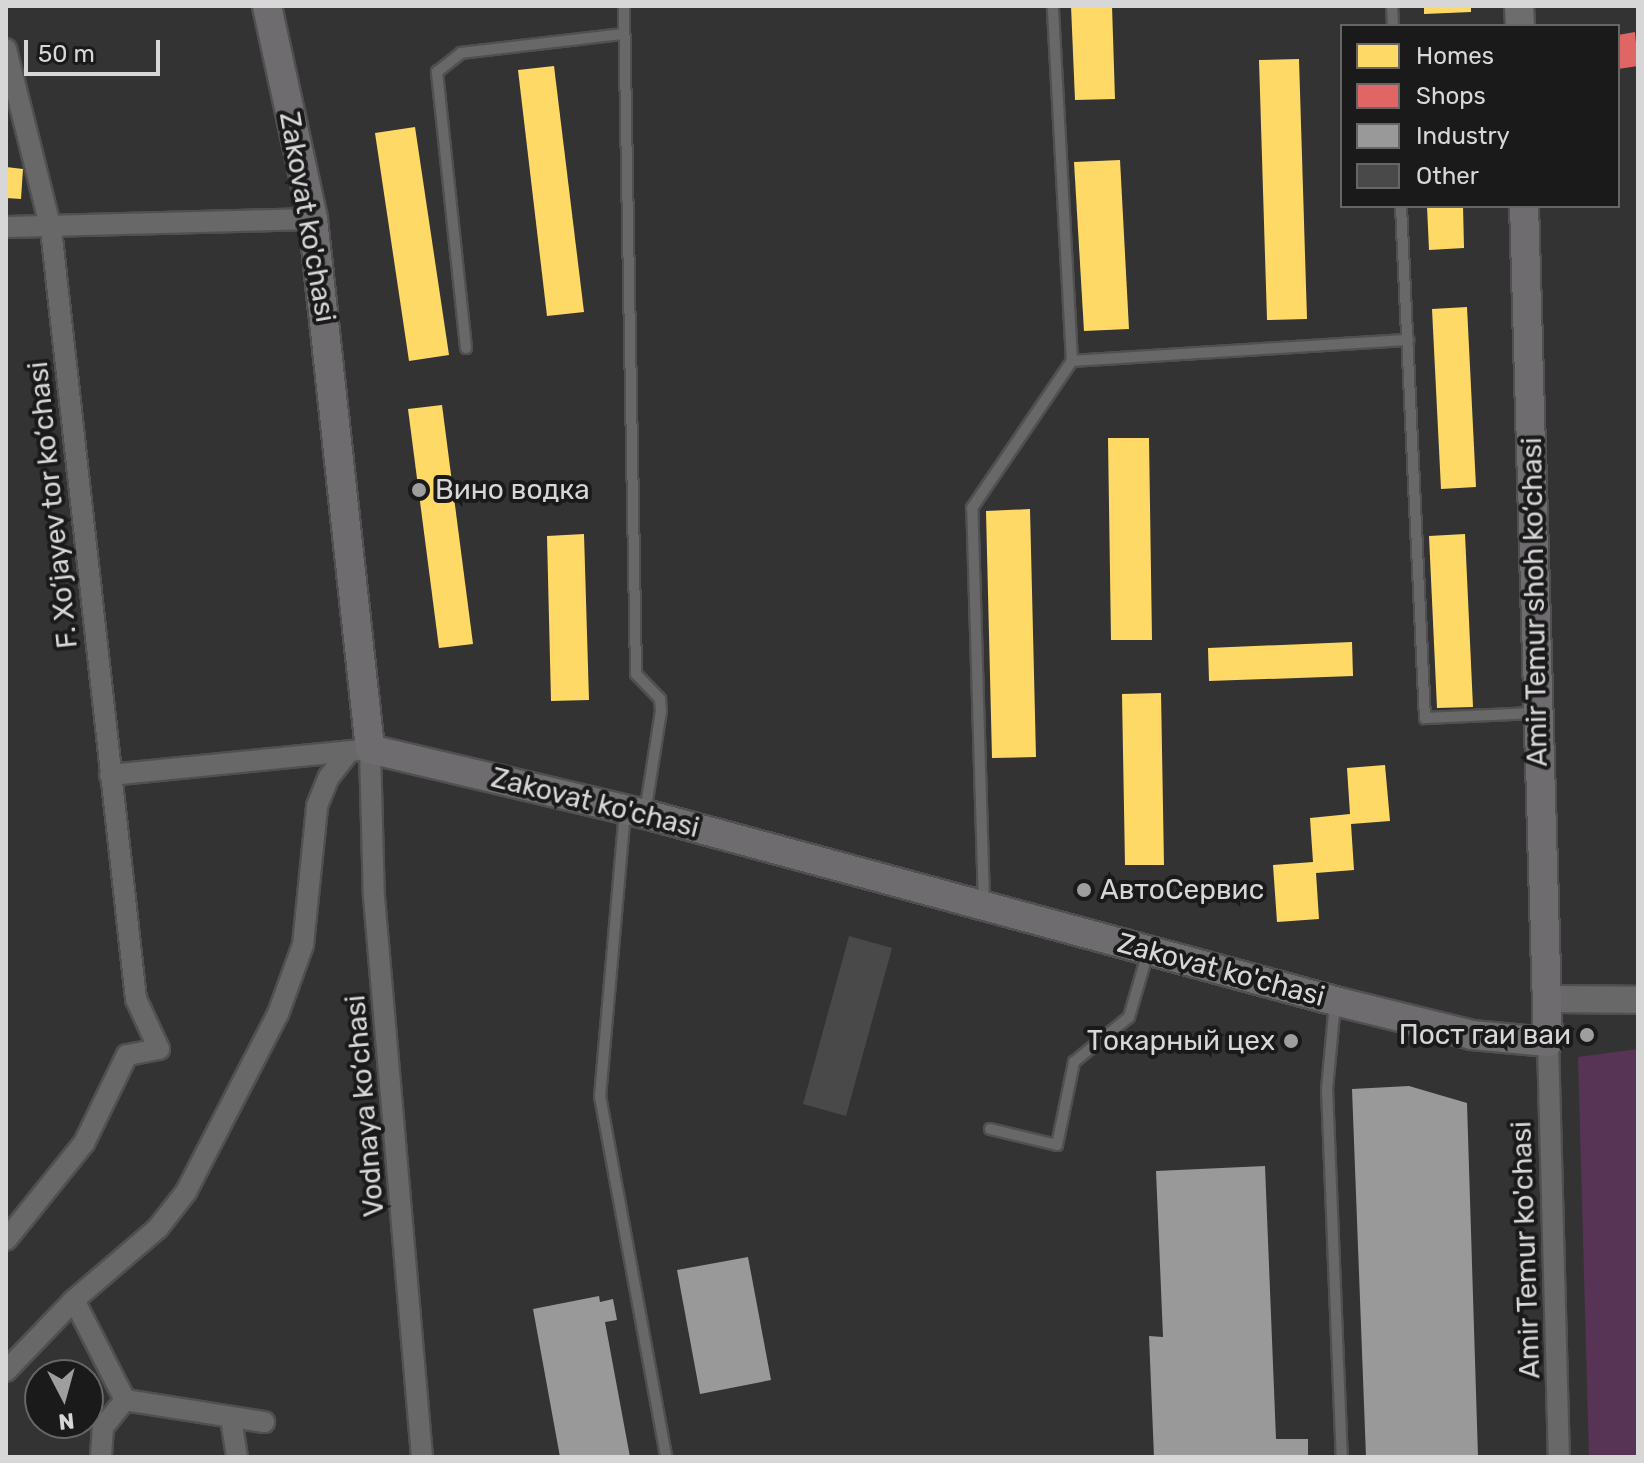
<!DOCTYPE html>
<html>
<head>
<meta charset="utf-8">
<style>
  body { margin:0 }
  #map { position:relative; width:1644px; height:1463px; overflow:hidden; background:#333; font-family:Rubik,sans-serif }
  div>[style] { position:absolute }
  .green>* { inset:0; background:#573455 }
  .homes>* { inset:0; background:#ffd966 }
  .shops>* { inset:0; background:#e06666 }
  .industry>* { inset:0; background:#999 }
  .building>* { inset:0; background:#4a494a }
  .roads { filter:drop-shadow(2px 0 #515051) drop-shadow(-2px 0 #515051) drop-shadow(0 2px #515051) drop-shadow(0 -2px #515051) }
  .service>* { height:10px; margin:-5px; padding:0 5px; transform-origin:5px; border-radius:5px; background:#696869 }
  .minor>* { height:20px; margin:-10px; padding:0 10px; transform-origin:10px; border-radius:10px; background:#696869 }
  .tertiary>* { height:26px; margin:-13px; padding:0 13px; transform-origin:13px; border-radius:13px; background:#696869 }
  .secondary>* { height:28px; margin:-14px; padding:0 14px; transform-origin:14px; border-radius:14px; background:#6f6c6f }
  .dots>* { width:22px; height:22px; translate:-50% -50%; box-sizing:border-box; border:4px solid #1b1a1b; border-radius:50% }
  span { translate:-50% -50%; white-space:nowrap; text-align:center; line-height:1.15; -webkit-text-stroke:8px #1b1a1b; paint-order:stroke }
  .street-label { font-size:28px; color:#d8d7d8 }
  .poi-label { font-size:28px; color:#d8d7d8 }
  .left { translate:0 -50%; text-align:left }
  .right { translate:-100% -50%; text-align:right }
  .frame { position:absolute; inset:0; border:8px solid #d8d7d8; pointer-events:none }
  .legend { position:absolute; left:1340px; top:24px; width:280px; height:184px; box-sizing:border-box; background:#1b1a1b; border:2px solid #676667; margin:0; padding:10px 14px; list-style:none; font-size:24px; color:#d8d7d8 }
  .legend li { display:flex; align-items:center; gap:16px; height:40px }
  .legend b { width:40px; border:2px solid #676667 }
  .north { position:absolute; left:24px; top:1359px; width:80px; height:80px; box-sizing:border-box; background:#1b1a1b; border:2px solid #676667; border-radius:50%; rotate:174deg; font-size:22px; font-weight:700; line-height:32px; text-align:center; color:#d8d7d8 }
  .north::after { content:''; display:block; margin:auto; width:28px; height:36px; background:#9e9e9e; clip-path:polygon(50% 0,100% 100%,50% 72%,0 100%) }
  .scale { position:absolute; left:24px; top:40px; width:136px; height:36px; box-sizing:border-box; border:4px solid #d8d7d8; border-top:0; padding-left:10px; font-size:24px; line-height:28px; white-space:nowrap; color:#d8d7d8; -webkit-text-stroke:6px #1b1a1b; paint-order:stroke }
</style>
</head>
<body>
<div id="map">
  <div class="green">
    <div style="clip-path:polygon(1638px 1049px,1638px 1457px,1589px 1457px,1578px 1057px)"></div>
  </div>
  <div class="homes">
    <div style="clip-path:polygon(1071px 6px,1112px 6px,1115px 99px,1075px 100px)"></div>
    <div style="clip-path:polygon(1424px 6px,1471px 6px,1471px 12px,1424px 14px)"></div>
    <div style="clip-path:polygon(1299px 59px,1307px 319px,1267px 320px,1259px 60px)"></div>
    <div style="clip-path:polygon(554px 66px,584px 312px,547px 316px,518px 70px)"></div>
    <div style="clip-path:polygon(415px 127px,449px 355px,409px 361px,375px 133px)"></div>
    <div style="clip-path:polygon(1120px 160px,1129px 329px,1084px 331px,1074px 162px)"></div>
    <div style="clip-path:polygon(6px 167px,23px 169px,21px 199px,6px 198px)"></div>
    <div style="clip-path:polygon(1427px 206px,1463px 206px,1464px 248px,1429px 250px)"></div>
    <div style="clip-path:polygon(1467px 307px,1476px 487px,1441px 489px,1432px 309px)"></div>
    <div style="clip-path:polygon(442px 405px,473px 644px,439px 648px,408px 409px)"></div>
    <div style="clip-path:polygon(1108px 438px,1149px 438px,1152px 640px,1111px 640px)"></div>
    <div style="clip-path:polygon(1030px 509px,1036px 757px,992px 758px,986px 511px)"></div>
    <div style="clip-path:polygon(584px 534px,589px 700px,551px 701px,547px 536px)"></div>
    <div style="clip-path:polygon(1465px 534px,1473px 707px,1437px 708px,1429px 536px)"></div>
    <div style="clip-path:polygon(1352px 642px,1353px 676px,1209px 681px,1208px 648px)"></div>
    <div style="clip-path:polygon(1161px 693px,1164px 865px,1125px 865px,1122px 694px)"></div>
    <div style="clip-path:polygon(1385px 765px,1390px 821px,1351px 824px,1354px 870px,1316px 873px,1319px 919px,1277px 922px,1273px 865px,1313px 862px,1310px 818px,1350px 814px,1347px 768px)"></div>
  </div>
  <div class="shops">
    <div style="clip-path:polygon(1635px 32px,1638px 66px,1618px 69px,1618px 35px)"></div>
  </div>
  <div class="industry">
    <div style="clip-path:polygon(1409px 1086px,1467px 1103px,1478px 1457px,1366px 1457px,1352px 1089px)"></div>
    <div style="clip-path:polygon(1265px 1166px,1276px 1439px,1308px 1439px,1308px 1457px,1154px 1457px,1149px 1336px,1163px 1337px,1156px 1171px)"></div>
    <div style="clip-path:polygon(748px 1257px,771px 1380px,700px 1394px,677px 1270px)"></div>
    <div style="clip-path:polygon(599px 1296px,600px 1302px,613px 1299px,617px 1320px,605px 1322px,630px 1457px,560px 1457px,533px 1309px)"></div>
  </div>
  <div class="building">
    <div style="clip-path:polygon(849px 936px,892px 948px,846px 1116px,803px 1104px)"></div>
  </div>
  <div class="roads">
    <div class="service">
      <div style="left:624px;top:6px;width:668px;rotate:88.97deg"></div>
      <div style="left:636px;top:674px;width:35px;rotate:46deg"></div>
      <div style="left:660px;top:699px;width:12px;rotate:85deg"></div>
      <div style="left:661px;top:711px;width:103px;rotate:98.9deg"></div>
      <div style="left:1392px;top:6px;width:20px;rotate:87deg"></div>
      <div style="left:1401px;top:206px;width:513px;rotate:87.32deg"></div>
      <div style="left:1425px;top:718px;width:110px;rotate:-2.6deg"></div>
      <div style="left:466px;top:348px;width:278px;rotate:-96deg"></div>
      <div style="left:437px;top:72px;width:31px;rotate:-38deg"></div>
      <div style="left:461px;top:53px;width:163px;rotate:-6.7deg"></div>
      <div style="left:1072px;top:361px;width:337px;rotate:-3.6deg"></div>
      <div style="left:625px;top:811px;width:286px;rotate:95deg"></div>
      <div style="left:600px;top:1096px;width:367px;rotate:79.6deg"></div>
      <div style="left:984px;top:903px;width:395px;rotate:-91.7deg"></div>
      <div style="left:972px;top:508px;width:178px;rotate:-55.8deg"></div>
      <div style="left:1072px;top:361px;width:356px;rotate:-93.1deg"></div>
      <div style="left:1335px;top:1003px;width:86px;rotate:95.3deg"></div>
      <div style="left:1327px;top:1089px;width:366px;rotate:87.7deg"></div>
      <div style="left:990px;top:1129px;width:69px;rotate:13.4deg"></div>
      <div style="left:1057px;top:1145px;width:85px;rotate:-78.4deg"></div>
      <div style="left:1074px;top:1062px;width:71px;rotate:-39.3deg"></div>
      <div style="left:1129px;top:1017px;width:68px;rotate:-73.7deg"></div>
    </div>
    <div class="minor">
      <div style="left:6px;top:49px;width:186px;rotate:76deg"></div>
      <div style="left:51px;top:229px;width:775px;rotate:83.7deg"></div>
      <div style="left:136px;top:999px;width:55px;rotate:65.3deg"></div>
      <div style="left:159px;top:1049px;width:33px;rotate:169deg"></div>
      <div style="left:127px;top:1055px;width:98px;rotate:116deg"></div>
      <div style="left:84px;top:1143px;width:124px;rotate:128.8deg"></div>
      <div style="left:6px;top:227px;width:307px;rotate:-1.5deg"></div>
      <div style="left:110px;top:775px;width:261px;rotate:-5.7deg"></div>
      <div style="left:370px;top:749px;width:148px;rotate:88.5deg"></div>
      <div style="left:374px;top:897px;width:562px;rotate:85.1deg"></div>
      <div style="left:1548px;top:1042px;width:415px;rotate:88.5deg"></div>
      <div style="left:74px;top:1300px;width:112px;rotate:63deg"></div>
      <div style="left:125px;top:1400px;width:35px;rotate:129deg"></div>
      <div style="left:103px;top:1427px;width:30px;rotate:94deg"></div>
      <div style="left:6px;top:1371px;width:98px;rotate:-46.2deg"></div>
      <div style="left:74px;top:1300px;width:111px;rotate:-40.6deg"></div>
      <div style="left:158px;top:1228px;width:46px;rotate:-52.1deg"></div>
      <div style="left:186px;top:1192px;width:200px;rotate:-62.7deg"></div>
      <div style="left:278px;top:1014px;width:73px;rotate:-70.1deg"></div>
      <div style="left:303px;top:945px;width:140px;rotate:-84.2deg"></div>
      <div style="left:317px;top:806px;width:31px;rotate:-68deg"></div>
      <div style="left:329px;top:777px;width:31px;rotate:-52deg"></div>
      <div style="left:125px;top:1400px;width:141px;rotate:9deg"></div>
      <div style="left:231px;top:1419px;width:38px;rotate:81deg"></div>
    </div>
    <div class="tertiary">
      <div style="left:1547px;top:999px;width:91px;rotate:0.6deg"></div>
    </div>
    <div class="secondary">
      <div style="left:267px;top:6px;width:218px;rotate:77.8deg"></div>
      <div style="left:313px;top:219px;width:533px;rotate:83.86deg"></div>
      <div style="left:370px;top:749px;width:283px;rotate:13.3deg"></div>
      <div style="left:645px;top:814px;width:715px;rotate:15.16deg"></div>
      <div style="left:1335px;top:1001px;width:141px;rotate:13.9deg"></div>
      <div style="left:1472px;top:1035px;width:76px;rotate:5.3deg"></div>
      <div style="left:1548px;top:1042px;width:836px;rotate:-91.64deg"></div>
      <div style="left:1519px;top:6px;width:20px;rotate:87deg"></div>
    </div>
  </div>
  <div class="dots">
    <div style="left:419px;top:490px;background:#9e9e9e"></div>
    <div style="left:1084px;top:890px;background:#9e9e9e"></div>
    <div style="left:1587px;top:1035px;background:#9e9e9e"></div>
    <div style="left:1291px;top:1041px;background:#9e9e9e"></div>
  </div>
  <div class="street-label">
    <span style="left:307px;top:217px;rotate:80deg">Zakovat ko'chasi</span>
    <span style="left:53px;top:505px;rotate:-96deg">F. Xo‘jayev tor ko‘chasi</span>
    <span style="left:1535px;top:602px;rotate:-91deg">Amir Temur shoh ko‘chasi</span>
    <span style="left:595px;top:803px;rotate:14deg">Zakovat ko'chasi</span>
    <span style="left:1221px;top:970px;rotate:15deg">Zakovat ko'chasi</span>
    <span style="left:365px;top:1106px;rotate:-95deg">Vodnaya ko‘chasi</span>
    <span style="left:1526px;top:1250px;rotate:-92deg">Amir Temur ko'chasi</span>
  </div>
  <div class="poi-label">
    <span class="left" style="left:435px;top:490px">Вино водка</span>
    <span class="left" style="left:1100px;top:890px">АвтоСервис</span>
    <span class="right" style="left:1571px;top:1035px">Пост гаи ваи</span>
    <span class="right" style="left:1275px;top:1041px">Токарный цех</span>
  </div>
  <div class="frame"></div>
  <ul class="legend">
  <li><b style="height:22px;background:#ffd966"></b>Homes</li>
  <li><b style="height:22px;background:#e06666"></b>Shops</li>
  <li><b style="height:22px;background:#999"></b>Industry</li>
  <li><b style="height:22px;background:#4a494a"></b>Other</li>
  </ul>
  <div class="north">N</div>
  <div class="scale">50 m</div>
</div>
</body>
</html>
